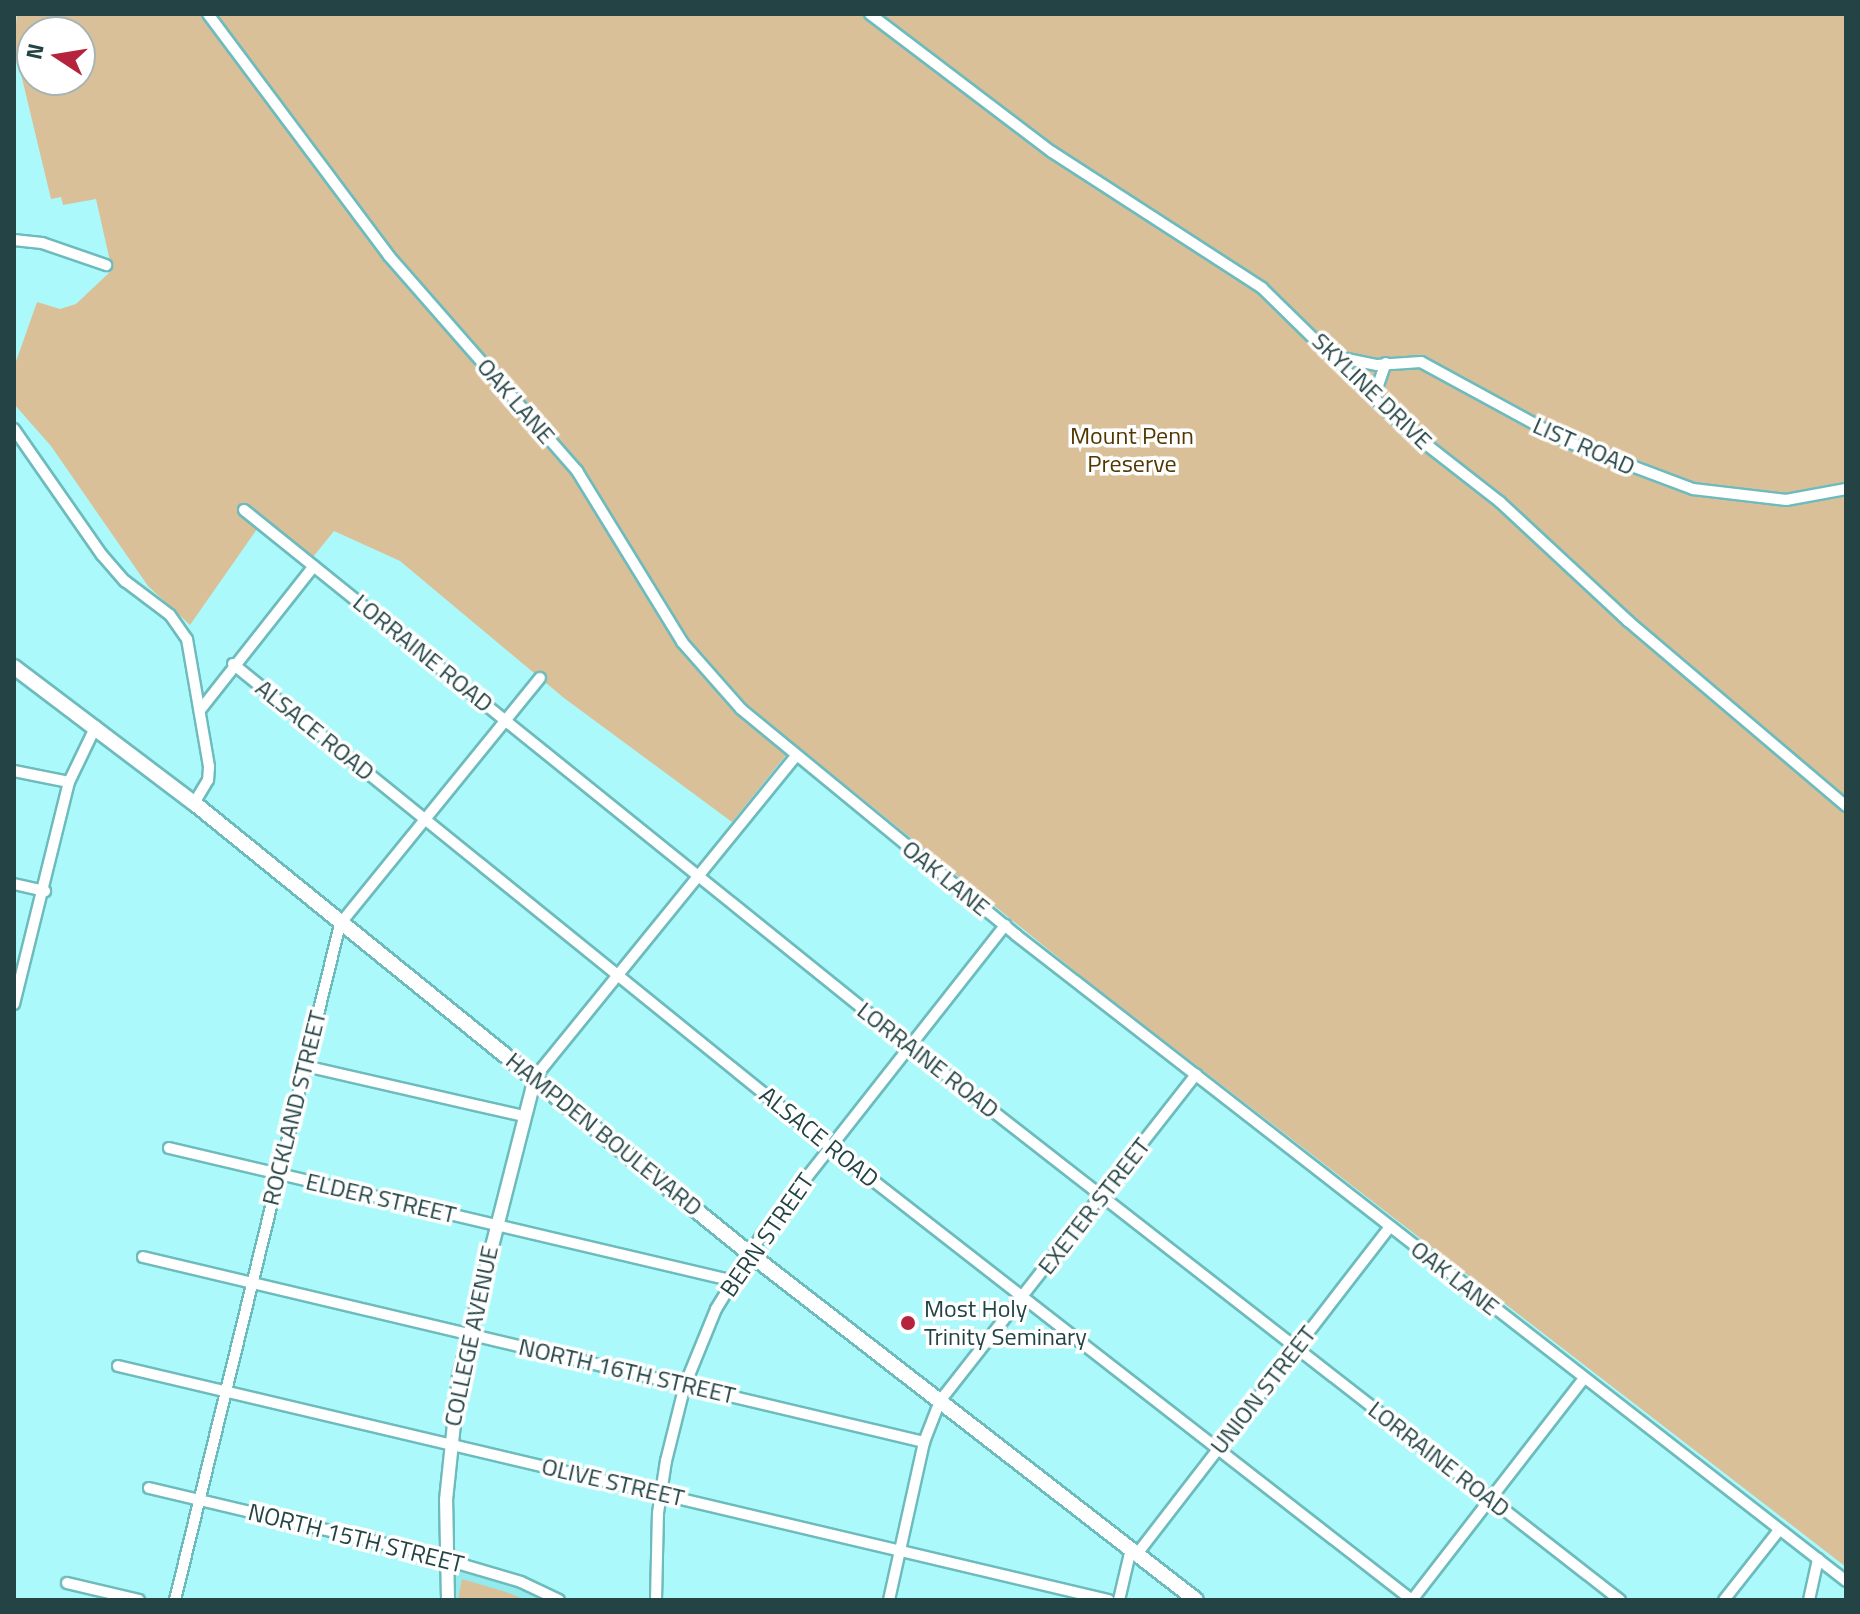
<!DOCTYPE html>
<html>
<head>
<meta charset="utf-8">
<style>
  body { margin:0 }
  #map { position:relative; width:1860px; height:1614px; overflow:hidden; background:#abf9fb; font-family:"Titillium Web",sans-serif }
  div>[style] { position:absolute }
  .built>* { inset:0; background:#94ebee }
  .green>* { inset:0; background:#dac098 }
  .roads { filter:drop-shadow(2px 0 #6ebbbd) drop-shadow(-2px 0 #6ebbbd) drop-shadow(0 2px #6ebbbd) drop-shadow(0 -2px #6ebbbd) }
  .minor>* { height:10px; margin:-5px; padding:0 5px; transform-origin:5px; border-radius:5px; background:#fff }
  .tertiary>* { height:12px; margin:-6px; padding:0 6px; transform-origin:6px; border-radius:6px; background:#fff }
  .secondary>* { height:14px; margin:-7px; padding:0 7px; transform-origin:7px; border-radius:7px; background:#fff }
  .dots>* { width:22px; height:22px; translate:-50% -50%; box-sizing:border-box; border:4px solid #fff; border-radius:50% }
  span { translate:-50% -50%; white-space:nowrap; text-align:center; line-height:1.15; -webkit-text-stroke:7px #fff; paint-order:stroke }
  .street-label { font-size:24px; color:#234344 }
  .park-label { font-size:24px; color:#523701 }
  .poi-label { font-size:24px; color:#234344 }
  .left { translate:0 -50%; text-align:left }
  .frame { position:absolute; inset:0; border:16px solid #234344; pointer-events:none }
  .north { position:absolute; left:16px; top:16px; width:80px; height:80px; box-sizing:border-box; background:#fff; border:2px solid #a7b4b4; border-radius:50%; rotate:282deg; font-size:22px; font-weight:700; line-height:32px; text-align:center; color:#234344 }
  .north::after { content:''; display:block; margin:auto; width:28px; height:36px; background:#b5233c; clip-path:polygon(50% 0,100% 100%,50% 72%,0 100%) }
</style>
</head>
<body>
<div id="map">
  <div class="built">
    <div style="clip-path:polygon(445px 1559px,548px 1600px,452px 1600px)"></div>
  </div>
  <div class="green">
    <div style="clip-path:polygon(evenodd,17px 14px,1846px 14px,1846px 1567px,1087px 981px,795px 744px,732px 822px,564px 698px,400px 561px,334px 531px,313px 557px,264px 519px,190px 625px,148px 586px,51px 446px,14px 404px,14px 367px,37px 302px,60px 309px,76px 304px,112px 270px,96px 199px,63px 205px,61px 197px,51px 199px,14px 45px,17px 14px,32px 32px,80px 32px,80px 80px,32px 80px,32px 32px)"></div>
    <div style="clip-path:polygon(462px 1579px,506px 1592px,526px 1600px,458px 1600px)"></div>
  </div>
  <div class="roads">
    <div class="minor">
      <div style="left:208px;top:14px;width:302px;rotate:53.2deg"></div>
      <div style="left:389px;top:256px;width:286px;rotate:48.8deg"></div>
      <div style="left:577px;top:471px;width:201px;rotate:58.4deg"></div>
      <div style="left:682px;top:642px;width:89px;rotate:48.6deg"></div>
      <div style="left:741px;top:709px;width:356px;rotate:39.4deg"></div>
      <div style="left:1016px;top:935px;width:1052px;rotate:37.89deg"></div>
      <div style="left:870px;top:14px;width:228px;rotate:37.2deg"></div>
      <div style="left:1052px;top:152px;width:250px;rotate:32.9deg"></div>
      <div style="left:1262px;top:288px;width:199px;rotate:44.4deg"></div>
      <div style="left:1404px;top:427px;width:122px;rotate:38deg"></div>
      <div style="left:1500px;top:502px;width:175px;rotate:42.9deg"></div>
      <div style="left:1628px;top:621px;width:286px;rotate:40.3deg"></div>
      <div style="left:14px;top:240px;width:28px;rotate:6deg"></div>
      <div style="left:42px;top:243px;width:68px;rotate:19deg"></div>
      <div style="left:1337px;top:357px;width:41px;rotate:11.3deg"></div>
      <div style="left:1377px;top:365px;width:44px;rotate:-3.9deg"></div>
      <div style="left:1421px;top:362px;width:167px;rotate:28.6deg"></div>
      <div style="left:1568px;top:442px;width:134px;rotate:20.6deg"></div>
      <div style="left:1693px;top:489px;width:94px;rotate:6.7deg"></div>
      <div style="left:1786px;top:500px;width:61px;rotate:-10.4deg"></div>
      <div style="left:1374px;top:397px;width:36px;rotate:-71deg"></div>
      <div style="left:14px;top:429px;width:154px;rotate:55.1deg"></div>
      <div style="left:102px;top:555px;width:35px;rotate:49deg"></div>
      <div style="left:125px;top:581px;width:56px;rotate:37.1deg"></div>
      <div style="left:170px;top:615px;width:29px;rotate:55deg"></div>
      <div style="left:187px;top:639px;width:130px;rotate:80.2deg"></div>
      <div style="left:209px;top:767px;width:13px;rotate:94deg"></div>
      <div style="left:208px;top:780px;width:27px;rotate:121deg"></div>
      <div style="left:244px;top:510px;width:853px;rotate:38.86deg"></div>
      <div style="left:908px;top:1045px;width:903px;rotate:37.94deg"></div>
      <div style="left:233px;top:664px;width:768px;rotate:38.97deg"></div>
      <div style="left:830px;top:1147px;width:738px;rotate:37.9deg"></div>
      <div style="left:201px;top:709px;width:182px;rotate:-51.7deg"></div>
      <div style="left:14px;top:771px;width:56px;rotate:11.3deg"></div>
      <div style="left:14px;top:884px;width:32px;rotate:13deg"></div>
      <div style="left:14px;top:1004px;width:229px;rotate:-76.1deg"></div>
      <div style="left:69px;top:782px;width:62px;rotate:-64.3deg"></div>
      <div style="left:305px;top:1066px;width:225px;rotate:12.9deg"></div>
      <div style="left:535px;top:1077px;width:412px;rotate:-50.9deg"></div>
      <div style="left:169px;top:1148px;width:580px;rotate:13.25deg"></div>
      <div style="left:143px;top:1257px;width:803px;rotate:13.33deg"></div>
      <div style="left:118px;top:1366px;width:1018px;rotate:13.29deg"></div>
      <div style="left:149px;top:1488px;width:274px;rotate:13.3deg"></div>
      <div style="left:416px;top:1551px;width:109px;rotate:16.4deg"></div>
      <div style="left:521px;top:1582px;width:42px;rotate:25.3deg"></div>
      <div style="left:1137px;top:1554px;width:413px;rotate:-52.3deg"></div>
      <div style="left:67px;top:1583px;width:74px;rotate:13.3deg"></div>
      <div style="left:175px;top:1600px;width:696px;rotate:-76.28deg"></div>
      <div style="left:340px;top:924px;width:317px;rotate:-50.9deg"></div>
      <div style="left:656px;top:1600px;width:87px;rotate:-88.7deg"></div>
      <div style="left:658px;top:1513px;width:53px;rotate:-81.3deg"></div>
      <div style="left:666px;top:1461px;width:78px;rotate:-76deg"></div>
      <div style="left:685px;top:1385px;width:82px;rotate:-67.8deg"></div>
      <div style="left:716px;top:1309px;width:89px;rotate:-58.3deg"></div>
      <div style="left:763px;top:1233px;width:392px;rotate:-51.8deg"></div>
      <div style="left:889px;top:1600px;width:162px;rotate:-77.5deg"></div>
      <div style="left:924px;top:1442px;width:44px;rotate:-68.7deg"></div>
      <div style="left:940px;top:1401px;width:415px;rotate:-51.9deg"></div>
      <div style="left:1119px;top:1600px;width:52px;rotate:-76.8deg"></div>
      <div style="left:1412px;top:1600px;width:281px;rotate:-52.2deg"></div>
      <div style="left:1724px;top:1600px;width:89px;rotate:-51.8deg"></div>
      <div style="left:1809px;top:1600px;width:42px;rotate:-77.6deg"></div>
    </div>
    <div class="tertiary">
      <div style="left:448px;top:1600px;width:100px;rotate:-91.1deg"></div>
      <div style="left:446px;top:1500px;width:125px;rotate:-84deg"></div>
      <div style="left:459px;top:1376px;width:309px;rotate:-75.7deg"></div>
    </div>
    <div class="secondary">
      <div style="left:14px;top:667px;width:226px;rotate:37.1deg"></div>
      <div style="left:194px;top:803px;width:716px;rotate:39.05deg"></div>
      <div style="left:750px;top:1254px;width:564px;rotate:37.8deg"></div>
    </div>
  </div>
  <div class="dots">
    <div style="left:908px;top:1323px;background:#b5233c"></div>
  </div>
  <div class="street-label">
    <span style="left:1372px;top:391px;rotate:44deg">SKYLINE DRIVE</span>
    <span style="left:516px;top:401px;rotate:49deg">OAK LANE</span>
    <span style="left:1584px;top:446px;rotate:24deg">LIST ROAD</span>
    <span style="left:423px;top:653px;rotate:39deg">LORRAINE ROAD</span>
    <span style="left:315px;top:730px;rotate:39deg">ALSACE ROAD</span>
    <span style="left:946px;top:878px;rotate:39deg">OAK LANE</span>
    <span style="left:928px;top:1060px;rotate:38deg">LORRAINE ROAD</span>
    <span style="left:294px;top:1108px;rotate:-76deg">ROCKLAND STREET</span>
    <span style="left:604px;top:1134px;rotate:39deg">HAMPDEN BOULEVARD</span>
    <span style="left:819px;top:1137px;rotate:39deg">ALSACE ROAD</span>
    <span style="left:381px;top:1198px;rotate:13deg">ELDER STREET</span>
    <span style="left:1094px;top:1206px;rotate:-52deg">EXETER STREET</span>
    <span style="left:767px;top:1235px;rotate:-55deg">BERN STREET</span>
    <span style="left:1455px;top:1278px;rotate:38deg">OAK LANE</span>
    <span style="left:471px;top:1336px;rotate:-78deg">COLLEGE AVENUE</span>
    <span style="left:627px;top:1371px;rotate:13deg">NORTH 16TH STREET</span>
    <span style="left:1263px;top:1390px;rotate:-52deg">UNION STREET</span>
    <span style="left:1439px;top:1459px;rotate:38deg">LORRAINE ROAD</span>
    <span style="left:613px;top:1482px;rotate:13deg">OLIVE STREET</span>
    <span style="left:356px;top:1538px;rotate:14deg">NORTH 15TH STREET</span>
  </div>
  <div class="park-label">
    <span style="left:1132px;top:450px">Mount Penn<br>Preserve</span>
  </div>
  <div class="poi-label">
    <span class="left" style="left:924px;top:1323px">Most Holy<br>Trinity Seminary</span>
  </div>
  <div class="frame"></div>
  <div class="north">N</div>
</div>
</body>
</html>
